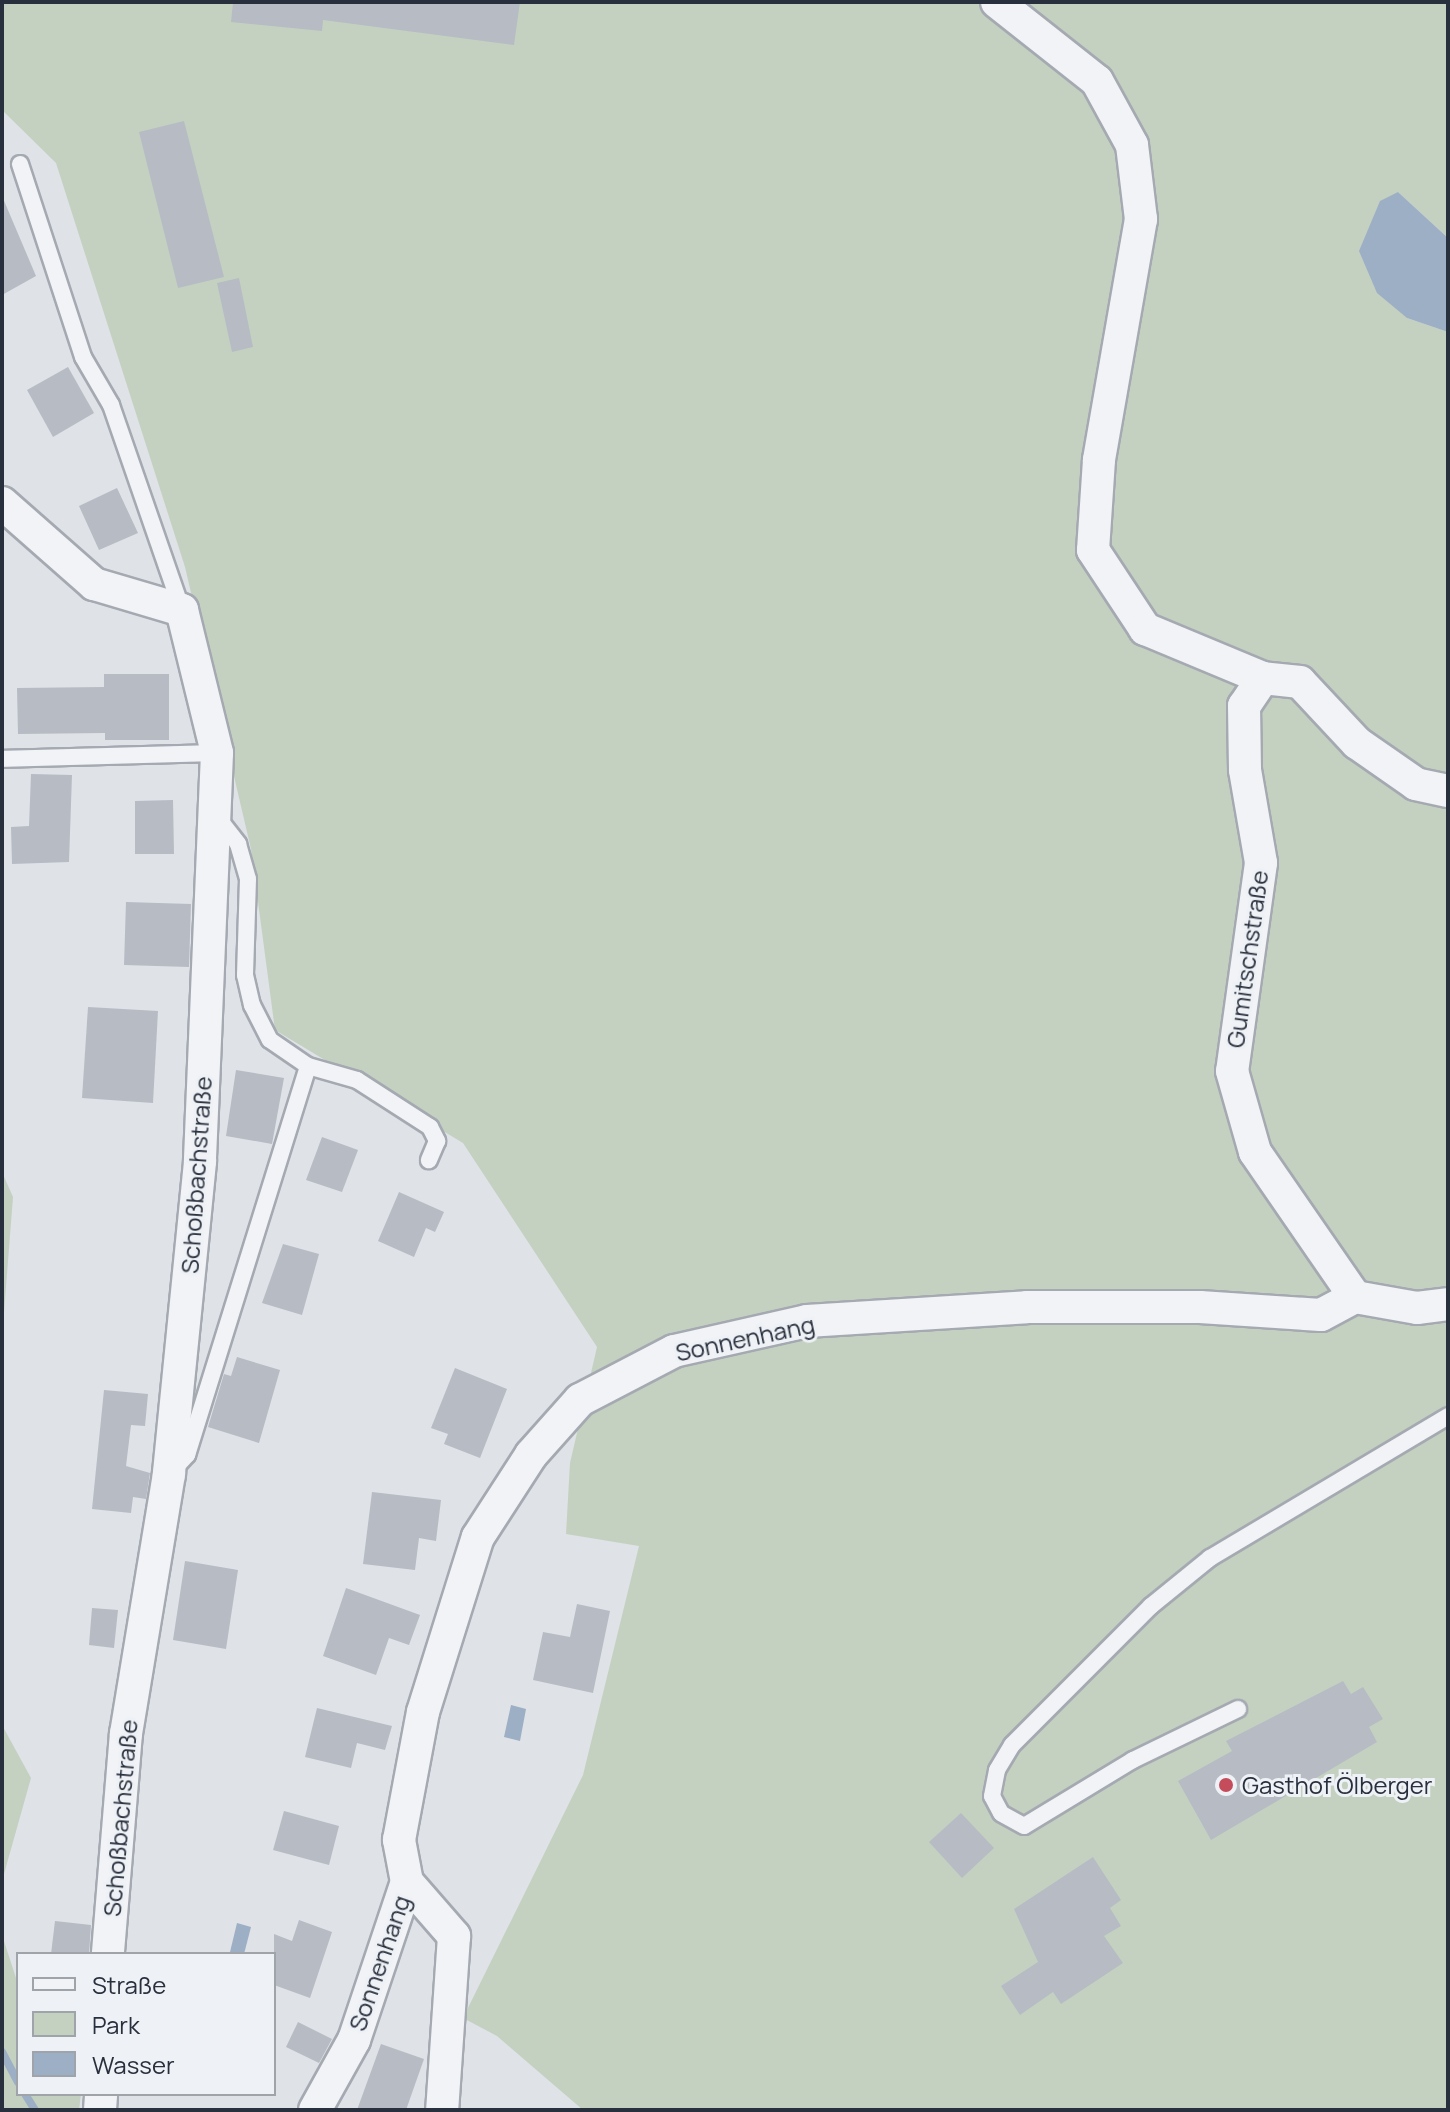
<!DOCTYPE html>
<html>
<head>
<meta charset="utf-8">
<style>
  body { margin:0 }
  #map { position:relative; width:1450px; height:2112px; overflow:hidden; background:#dfe2e7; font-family:Manrope,sans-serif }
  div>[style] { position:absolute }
  .green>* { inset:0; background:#c4d1c1 }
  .water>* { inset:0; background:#9cafc5 }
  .stream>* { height:8px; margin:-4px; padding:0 4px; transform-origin:4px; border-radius:4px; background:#9cafc5 }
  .building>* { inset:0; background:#b7bbc4 }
  .roads { filter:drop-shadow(2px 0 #a5a9b1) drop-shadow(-2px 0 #a5a9b1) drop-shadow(0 2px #a5a9b1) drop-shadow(0 -2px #a5a9b1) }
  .lane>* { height:16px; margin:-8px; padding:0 8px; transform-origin:8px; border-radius:8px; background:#f2f3f6 }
  .street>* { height:32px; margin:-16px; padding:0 16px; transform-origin:16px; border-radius:16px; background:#f2f3f6 }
  .dots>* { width:22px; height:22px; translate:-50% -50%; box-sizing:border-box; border:4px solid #eef1f5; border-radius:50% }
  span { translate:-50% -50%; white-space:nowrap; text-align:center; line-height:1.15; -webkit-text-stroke:6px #eef1f5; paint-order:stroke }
  .street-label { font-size:24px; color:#29303d }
  .poi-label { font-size:24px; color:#29303d }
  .left { translate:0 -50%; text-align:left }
  .frame { position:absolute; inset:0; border:4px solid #29303d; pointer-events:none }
  .legend { position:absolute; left:16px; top:1952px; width:260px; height:144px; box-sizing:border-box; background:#eef1f5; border:2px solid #9fa4ab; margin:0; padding:10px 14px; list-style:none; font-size:24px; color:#29303d }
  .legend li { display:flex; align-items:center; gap:16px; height:40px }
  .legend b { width:40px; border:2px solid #9fa4ab }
</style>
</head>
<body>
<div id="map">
  <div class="green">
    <div style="clip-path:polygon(2px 2px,1448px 2px,1448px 238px,1398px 192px,1407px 318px,1448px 332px,1448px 2110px,583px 2110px,497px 2036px,463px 2018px,583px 1775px,639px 1546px,566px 1534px,570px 1463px,597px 1347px,463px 1143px,275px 1030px,251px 849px,185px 567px,56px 163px,2px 110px)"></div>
    <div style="clip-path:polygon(2px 1172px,13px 1197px,2px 1338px)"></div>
    <div style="clip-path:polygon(2px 1725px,31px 1778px,2px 1881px)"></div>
    <div style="clip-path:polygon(2px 1935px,18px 1984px,18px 2094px,81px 2094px,79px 2110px,2px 2110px)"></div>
  </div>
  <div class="water">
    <div style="clip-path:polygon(1398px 192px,1448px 238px,1448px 332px,1407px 318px,1377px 293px,1359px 251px,1380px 201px)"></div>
    <div style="clip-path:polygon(511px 1705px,526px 1709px,520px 1741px,504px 1737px)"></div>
    <div style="clip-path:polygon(237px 1923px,251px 1927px,244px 1954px,230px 1952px)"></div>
  </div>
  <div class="stream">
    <div style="left:2px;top:2052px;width:34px;rotate:62deg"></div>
    <div style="left:25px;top:2094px;width:19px;rotate:58deg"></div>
  </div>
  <div class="building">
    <div style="clip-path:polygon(233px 2px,520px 2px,514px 45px,323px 20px,322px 31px,231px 22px)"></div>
    <div style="clip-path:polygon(184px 121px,224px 277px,178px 288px,139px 132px)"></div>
    <div style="clip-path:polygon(2px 196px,36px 276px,2px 295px)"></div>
    <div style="clip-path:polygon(239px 278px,253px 347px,232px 352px,217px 283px)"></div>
    <div style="clip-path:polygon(68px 367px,94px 413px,53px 437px,27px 390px)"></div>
    <div style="clip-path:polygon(117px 488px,138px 533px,99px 550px,79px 506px)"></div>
    <div style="clip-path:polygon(104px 674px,169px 674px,169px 740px,105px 740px,105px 733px,18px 734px,17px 688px,104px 687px)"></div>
    <div style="clip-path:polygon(31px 774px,72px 775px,69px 862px,12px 864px,11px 827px,29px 826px)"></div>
    <div style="clip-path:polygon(173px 800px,174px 854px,135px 854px,135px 801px)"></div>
    <div style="clip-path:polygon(126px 902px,191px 904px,189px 967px,124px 965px)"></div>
    <div style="clip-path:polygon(88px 1007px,158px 1011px,153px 1103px,82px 1098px)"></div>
    <div style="clip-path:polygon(236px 1070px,284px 1078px,272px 1144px,226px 1136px)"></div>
    <div style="clip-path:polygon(322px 1137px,358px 1150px,342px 1192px,306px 1180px)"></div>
    <div style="clip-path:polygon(399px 1192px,444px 1212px,435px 1232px,426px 1228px,414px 1257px,378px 1241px)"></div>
    <div style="clip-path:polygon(283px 1244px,319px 1254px,302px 1315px,262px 1303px)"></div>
    <div style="clip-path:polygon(237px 1357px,280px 1370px,259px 1443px,208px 1427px,224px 1374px,231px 1376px)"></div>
    <div style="clip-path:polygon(455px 1368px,507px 1389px,480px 1458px,444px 1444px,448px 1434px,431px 1428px)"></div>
    <div style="clip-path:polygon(104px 1390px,148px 1394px,145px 1426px,131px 1425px,126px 1466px,150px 1473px,146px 1499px,133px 1497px,131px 1513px,92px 1509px)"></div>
    <div style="clip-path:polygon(372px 1492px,441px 1500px,436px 1541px,419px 1538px,415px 1570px,363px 1564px)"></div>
    <div style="clip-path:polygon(185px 1561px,238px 1570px,226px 1649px,173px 1640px)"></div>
    <div style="clip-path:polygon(346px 1588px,420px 1615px,409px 1645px,389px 1638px,376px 1675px,323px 1656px)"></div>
    <div style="clip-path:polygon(577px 1604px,610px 1611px,593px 1693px,533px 1680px,543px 1632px,570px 1637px)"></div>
    <div style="clip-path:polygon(92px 1608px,118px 1610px,114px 1648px,89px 1645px)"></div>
    <div style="clip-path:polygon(1343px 1681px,1351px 1694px,1363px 1687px,1383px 1719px,1369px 1727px,1377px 1742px,1211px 1840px,1178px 1781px,1232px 1751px,1226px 1741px)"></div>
    <div style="clip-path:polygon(317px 1708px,392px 1726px,385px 1750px,357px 1743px,351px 1768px,305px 1757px)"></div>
    <div style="clip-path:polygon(284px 1811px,339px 1826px,329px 1865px,273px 1850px)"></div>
    <div style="clip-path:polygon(961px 1813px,994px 1848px,962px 1878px,929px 1842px)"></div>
    <div style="clip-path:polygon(1093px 1857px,1121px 1900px,1110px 1908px,1121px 1926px,1104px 1936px,1123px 1963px,1061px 2004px,1053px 1992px,1020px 2015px,1001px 1986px,1038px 1962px,1014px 1909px)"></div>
    <div style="clip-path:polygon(299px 1920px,332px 1932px,310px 1998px,274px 1985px,274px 1934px,292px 1941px)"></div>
    <div style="clip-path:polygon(55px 1921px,91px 1925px,89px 1954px,51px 1954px)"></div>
    <div style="clip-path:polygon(298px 2022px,332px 2039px,319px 2063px,286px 2047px)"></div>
    <div style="clip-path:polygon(381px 2044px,424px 2059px,406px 2110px,357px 2110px)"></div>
  </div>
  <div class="roads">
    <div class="lane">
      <div style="left:20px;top:164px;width:203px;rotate:71.9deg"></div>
      <div style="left:83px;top:357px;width:56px;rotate:59.7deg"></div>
      <div style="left:111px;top:405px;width:217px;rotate:70.9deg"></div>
      <div style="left:2px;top:759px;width:215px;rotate:-1.6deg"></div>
      <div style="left:218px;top:818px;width:33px;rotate:52deg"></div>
      <div style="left:238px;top:844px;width:36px;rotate:74deg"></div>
      <div style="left:248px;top:879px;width:96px;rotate:91.8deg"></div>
      <div style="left:245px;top:975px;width:31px;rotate:77deg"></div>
      <div style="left:252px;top:1005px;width:39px;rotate:63deg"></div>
      <div style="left:270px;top:1040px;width:46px;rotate:34.4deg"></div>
      <div style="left:308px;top:1066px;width:51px;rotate:15.9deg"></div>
      <div style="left:357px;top:1080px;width:87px;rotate:32.8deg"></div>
      <div style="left:430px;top:1127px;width:16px;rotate:63deg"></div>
      <div style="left:437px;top:1141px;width:21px;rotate:113deg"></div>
      <div style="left:173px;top:1470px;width:21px;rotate:-47deg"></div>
      <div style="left:187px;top:1455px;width:407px;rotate:-72.7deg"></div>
      <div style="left:1238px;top:1709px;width:117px;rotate:154.1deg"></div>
      <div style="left:1133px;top:1760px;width:127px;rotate:148.8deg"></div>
      <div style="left:1024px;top:1826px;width:26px;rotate:-151deg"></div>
      <div style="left:1001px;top:1813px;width:19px;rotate:-118deg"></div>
      <div style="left:992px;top:1796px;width:26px;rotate:-79deg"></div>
      <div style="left:997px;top:1770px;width:29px;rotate:-59deg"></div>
      <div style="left:1012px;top:1745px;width:197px;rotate:-45deg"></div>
      <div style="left:1151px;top:1606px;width:76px;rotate:-39.1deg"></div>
      <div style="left:1210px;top:1558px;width:277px;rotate:-30.8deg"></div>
    </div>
    <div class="street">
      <div style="left:997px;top:2px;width:127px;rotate:38.3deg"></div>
      <div style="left:1097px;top:81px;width:73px;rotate:61.3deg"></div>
      <div style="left:1132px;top:145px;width:75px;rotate:83.1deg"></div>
      <div style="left:1141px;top:219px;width:245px;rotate:99.9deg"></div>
      <div style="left:1099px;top:460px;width:90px;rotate:93.8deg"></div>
      <div style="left:1093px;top:550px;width:95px;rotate:56.6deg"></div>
      <div style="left:1145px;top:629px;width:128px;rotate:22.6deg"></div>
      <div style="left:2px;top:503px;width:123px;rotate:41.4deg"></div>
      <div style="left:94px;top:584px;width:92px;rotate:16.5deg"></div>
      <div style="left:182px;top:610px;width:147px;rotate:76.2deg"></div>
      <div style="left:217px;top:753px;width:409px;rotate:92.4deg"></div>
      <div style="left:200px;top:1162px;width:314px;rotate:95.7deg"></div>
      <div style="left:169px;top:1474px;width:263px;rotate:99.4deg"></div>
      <div style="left:126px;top:1733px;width:222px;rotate:94.7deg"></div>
      <div style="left:1448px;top:791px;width:33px;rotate:-168deg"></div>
      <div style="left:1416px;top:784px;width:72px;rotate:-145.2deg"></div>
      <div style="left:1357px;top:743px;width:83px;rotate:-133.1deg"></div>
      <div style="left:1300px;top:682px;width:37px;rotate:-174deg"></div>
      <div style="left:1263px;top:678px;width:34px;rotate:124deg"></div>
      <div style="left:1244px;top:706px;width:64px;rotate:89.1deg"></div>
      <div style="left:1245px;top:770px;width:94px;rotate:80.2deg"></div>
      <div style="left:1261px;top:863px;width:210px;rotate:97.9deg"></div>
      <div style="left:1232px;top:1071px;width:84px;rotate:74.1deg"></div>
      <div style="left:1255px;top:1152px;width:176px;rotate:55.4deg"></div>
      <div style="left:1355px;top:1297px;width:63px;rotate:10.1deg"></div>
      <div style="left:1417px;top:1308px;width:31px;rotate:-7deg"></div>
      <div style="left:407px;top:1882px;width:72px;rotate:49deg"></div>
      <div style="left:454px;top:1936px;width:174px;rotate:93.9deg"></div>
      <div style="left:100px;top:2110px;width:16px;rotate:-86deg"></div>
      <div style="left:315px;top:2110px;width:80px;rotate:-60.9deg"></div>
      <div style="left:354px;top:2040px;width:167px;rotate:-71.5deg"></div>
      <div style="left:407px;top:1882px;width:43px;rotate:-100.8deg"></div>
      <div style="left:399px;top:1840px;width:130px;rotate:-79.4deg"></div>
      <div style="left:423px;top:1712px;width:183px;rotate:-72.6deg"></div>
      <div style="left:478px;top:1537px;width:98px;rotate:-57.1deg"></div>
      <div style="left:531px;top:1455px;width:74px;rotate:-48.3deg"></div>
      <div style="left:580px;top:1400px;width:106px;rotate:-27.5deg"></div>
      <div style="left:674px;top:1351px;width:136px;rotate:-12.7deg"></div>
      <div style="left:807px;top:1321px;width:220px;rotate:-3.6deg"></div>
      <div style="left:1027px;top:1307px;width:173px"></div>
      <div style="left:1200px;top:1307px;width:121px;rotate:3.8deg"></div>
      <div style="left:1321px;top:1315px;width:38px;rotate:-28deg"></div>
    </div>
  </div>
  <div class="dots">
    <div style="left:1226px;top:1785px;background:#c54c5b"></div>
  </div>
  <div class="street-label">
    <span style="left:1247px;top:959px;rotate:-82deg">Gumitschstraße</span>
    <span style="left:196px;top:1175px;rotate:-86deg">Schoßbachstraße</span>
    <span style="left:745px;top:1338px;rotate:-12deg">Sonnenhang</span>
    <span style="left:120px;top:1818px;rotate:-85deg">Schoßbachstraße</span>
    <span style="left:379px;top:1963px;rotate:-71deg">Sonnenhang</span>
  </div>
  <div class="poi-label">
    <span class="left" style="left:1242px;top:1785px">Gasthof Ölberger</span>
  </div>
  <div class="frame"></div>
  <ul class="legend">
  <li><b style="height:10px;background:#f2f3f6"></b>Straße</li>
  <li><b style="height:22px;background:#c4d1c1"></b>Park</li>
  <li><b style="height:22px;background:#9cafc5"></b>Wasser</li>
  </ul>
</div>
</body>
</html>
